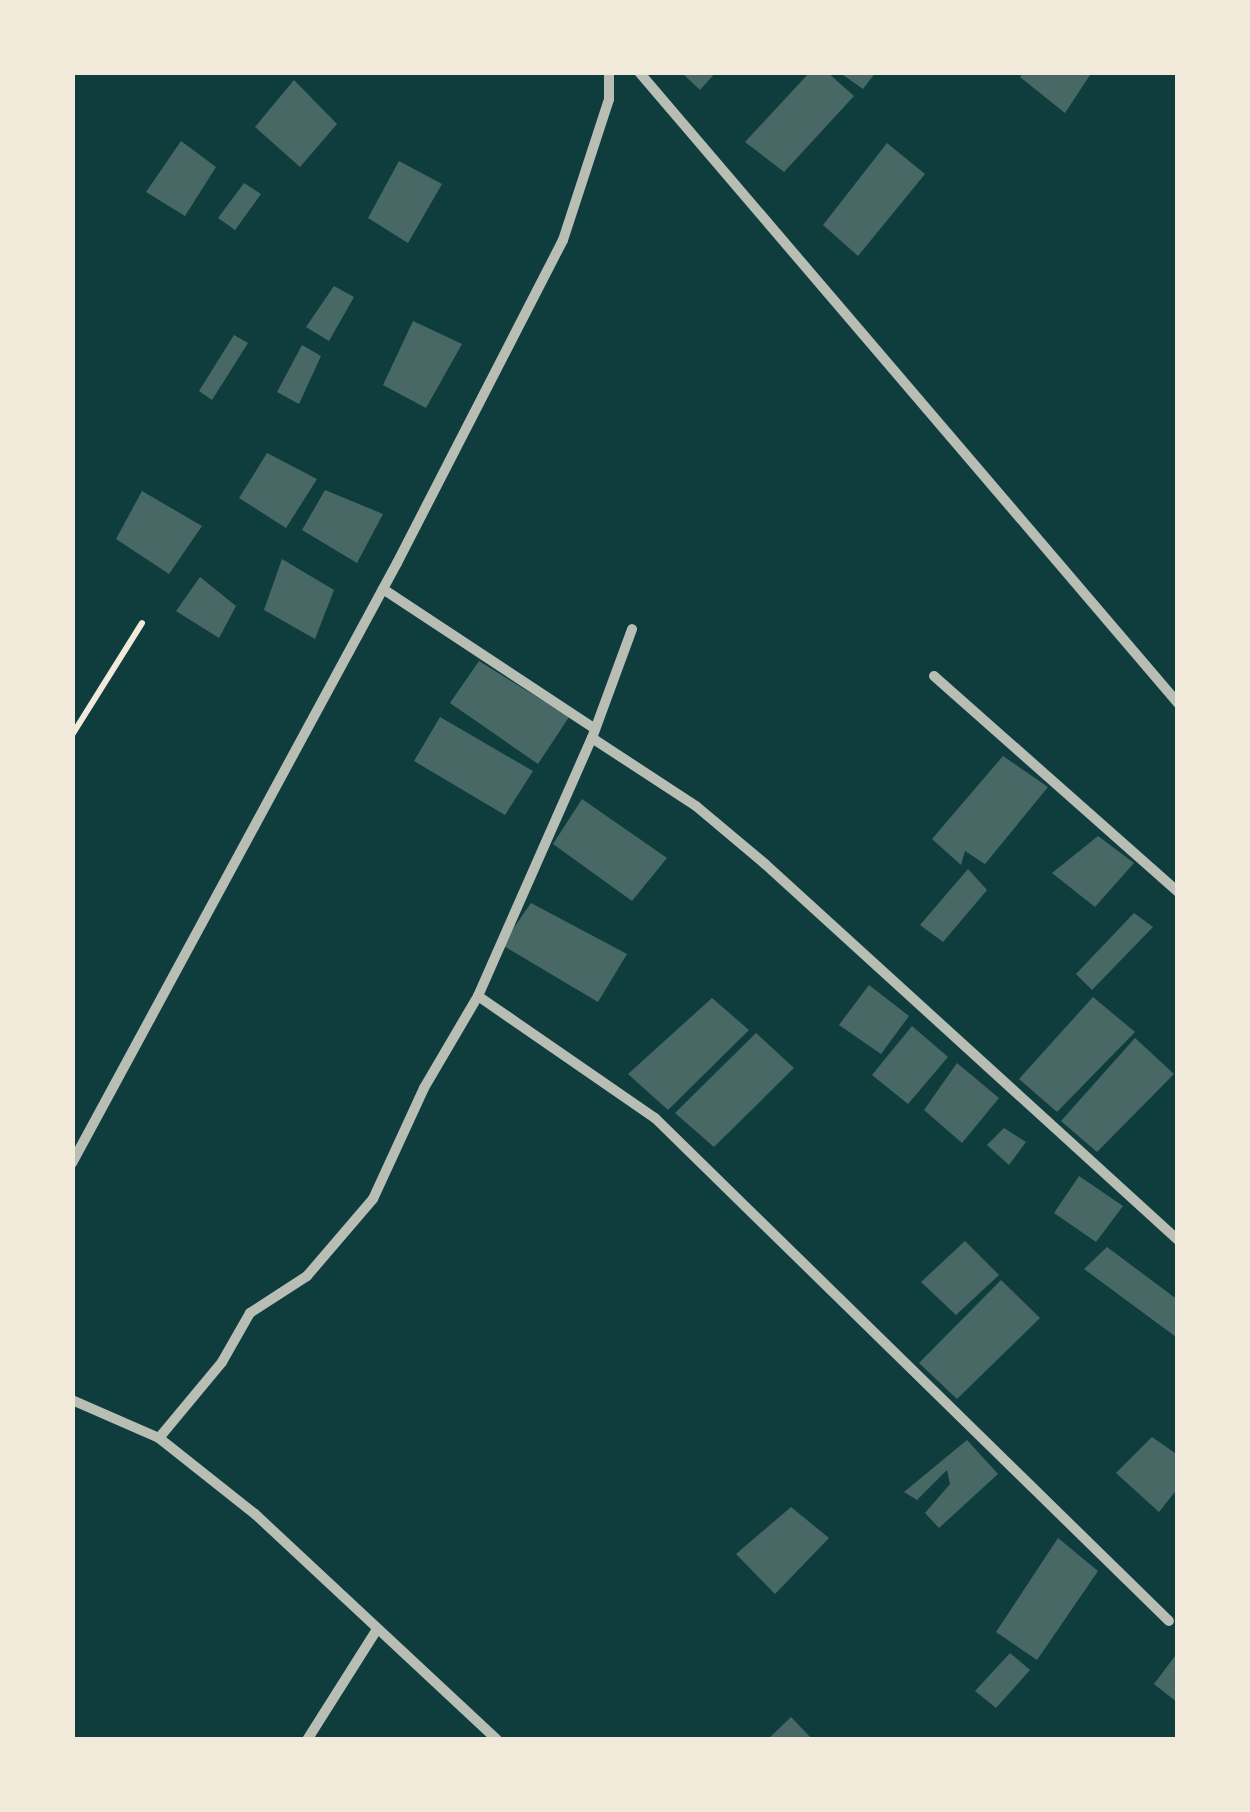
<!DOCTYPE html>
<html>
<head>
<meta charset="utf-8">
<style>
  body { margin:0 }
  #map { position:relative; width:1250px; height:1812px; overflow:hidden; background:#0f3d3e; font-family:Cabin,sans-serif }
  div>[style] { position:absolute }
  .building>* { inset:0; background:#486865 }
  .path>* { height:6px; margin:-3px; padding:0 3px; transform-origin:3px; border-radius:3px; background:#f1e9da }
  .minor>* { height:10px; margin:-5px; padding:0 5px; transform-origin:5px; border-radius:5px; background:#b8beb3 }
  span { translate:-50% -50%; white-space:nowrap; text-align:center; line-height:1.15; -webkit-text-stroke:10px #f1e9da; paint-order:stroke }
  .frame { position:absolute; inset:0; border:75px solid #f1e9da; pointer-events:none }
</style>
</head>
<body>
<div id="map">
  <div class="building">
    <div style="clip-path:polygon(681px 72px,716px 72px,700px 90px)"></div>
    <div style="clip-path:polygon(810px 72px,827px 72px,854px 96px,784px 172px,745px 142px)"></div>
    <div style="clip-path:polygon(839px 72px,876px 72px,863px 89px)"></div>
    <div style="clip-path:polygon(1024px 72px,1092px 72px,1065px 113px,1020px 77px)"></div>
    <div style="clip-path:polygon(294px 80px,337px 124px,300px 167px,255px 127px)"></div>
    <div style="clip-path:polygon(181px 141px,216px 167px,185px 216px,146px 192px)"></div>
    <div style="clip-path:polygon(887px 143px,925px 174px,858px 256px,823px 225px)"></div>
    <div style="clip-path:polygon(399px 161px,442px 184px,408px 243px,368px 218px)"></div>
    <div style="clip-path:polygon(244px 183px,261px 194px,235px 230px,218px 218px)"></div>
    <div style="clip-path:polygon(334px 286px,354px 297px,329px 341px,306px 327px)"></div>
    <div style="clip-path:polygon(413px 321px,462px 344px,426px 408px,383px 385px)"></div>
    <div style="clip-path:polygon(234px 335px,248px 343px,212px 400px,199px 391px)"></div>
    <div style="clip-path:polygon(302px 345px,321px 356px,299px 404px,277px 392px)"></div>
    <div style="clip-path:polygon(267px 453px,317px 479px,286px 528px,239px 498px)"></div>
    <div style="clip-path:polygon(325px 490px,383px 514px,357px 563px,302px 530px)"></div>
    <div style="clip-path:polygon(142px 491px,202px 526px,169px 574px,116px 539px)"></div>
    <div style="clip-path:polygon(282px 559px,334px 590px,315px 639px,264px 610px)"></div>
    <div style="clip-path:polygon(200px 577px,236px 606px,219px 638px,176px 611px)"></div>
    <div style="clip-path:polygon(479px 661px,569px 717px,538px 764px,450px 703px)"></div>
    <div style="clip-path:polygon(440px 717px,533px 771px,505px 815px,414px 761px)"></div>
    <div style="clip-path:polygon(1003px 756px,1048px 787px,985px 864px,965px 851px,961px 865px,932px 839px)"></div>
    <div style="clip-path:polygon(582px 799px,667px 858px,632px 901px,553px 844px)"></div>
    <div style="clip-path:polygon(1098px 836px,1134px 863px,1095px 907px,1052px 873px)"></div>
    <div style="clip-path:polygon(968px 869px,987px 890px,943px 942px,920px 925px)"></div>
    <div style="clip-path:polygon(531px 903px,627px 954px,598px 1002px,502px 945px)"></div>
    <div style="clip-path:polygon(1134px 913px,1153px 927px,1092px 990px,1076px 974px)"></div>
    <div style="clip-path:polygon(869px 985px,909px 1016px,881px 1054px,839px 1025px)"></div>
    <div style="clip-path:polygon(1093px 997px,1135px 1032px,1057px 1112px,1019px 1079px)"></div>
    <div style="clip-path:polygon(712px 998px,749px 1030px,668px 1110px,628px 1074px)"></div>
    <div style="clip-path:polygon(912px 1026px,948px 1057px,908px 1104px,872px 1075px)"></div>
    <div style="clip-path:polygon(756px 1033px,794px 1068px,714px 1147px,675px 1113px)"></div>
    <div style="clip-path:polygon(1135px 1038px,1174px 1074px,1097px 1152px,1061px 1121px)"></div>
    <div style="clip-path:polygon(957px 1063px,999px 1098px,962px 1143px,924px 1110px)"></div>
    <div style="clip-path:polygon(1004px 1128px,1026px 1142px,1009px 1165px,987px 1145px)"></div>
    <div style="clip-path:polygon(1079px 1176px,1123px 1206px,1096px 1242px,1054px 1213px)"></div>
    <div style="clip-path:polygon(965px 1241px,999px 1275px,956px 1315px,921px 1282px)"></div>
    <div style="clip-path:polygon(1107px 1247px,1178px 1300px,1176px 1337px,1084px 1269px)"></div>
    <div style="clip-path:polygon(1001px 1280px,1040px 1318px,957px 1399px,919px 1363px)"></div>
    <div style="clip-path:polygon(1152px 1437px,1178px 1455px,1178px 1488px,1159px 1512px,1116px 1473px)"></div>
    <div style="clip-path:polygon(967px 1440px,998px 1474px,939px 1528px,925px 1513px,950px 1484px,947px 1470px,917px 1500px,904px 1492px)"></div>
    <div style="clip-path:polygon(791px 1507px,829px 1538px,775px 1594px,736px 1554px)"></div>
    <div style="clip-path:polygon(1058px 1538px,1098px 1571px,1037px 1660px,996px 1632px)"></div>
    <div style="clip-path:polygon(1178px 1652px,1178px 1703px,1154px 1684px)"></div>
    <div style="clip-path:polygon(1010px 1653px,1030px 1670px,996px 1708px,975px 1691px)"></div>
    <div style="clip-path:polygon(791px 1717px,813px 1740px,767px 1740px)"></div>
  </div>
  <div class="path">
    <div style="left:72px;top:735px;width:132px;rotate:-58deg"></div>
  </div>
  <div class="minor">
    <div style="left:639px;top:72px;width:830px;rotate:49.5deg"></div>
    <div style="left:383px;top:589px;width:254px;rotate:33.4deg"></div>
    <div style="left:934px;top:676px;width:326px;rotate:41.5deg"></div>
    <div style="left:592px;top:738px;width:124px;rotate:33.2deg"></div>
    <div style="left:696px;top:806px;width:90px;rotate:40deg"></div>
    <div style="left:765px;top:864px;width:559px;rotate:42.32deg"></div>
    <div style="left:478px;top:996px;width:215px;rotate:34.6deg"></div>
    <div style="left:655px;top:1118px;width:719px;rotate:44.38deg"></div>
    <div style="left:72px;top:1163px;width:682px;rotate:-61.56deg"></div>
    <div style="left:397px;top:563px;width:363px;rotate:-62.8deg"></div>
    <div style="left:563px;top:240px;width:148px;rotate:-71.9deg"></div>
    <div style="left:609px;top:99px;width:27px;rotate:-90deg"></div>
    <div style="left:72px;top:1400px;width:95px;rotate:23.6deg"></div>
    <div style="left:159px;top:1438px;width:122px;rotate:38.4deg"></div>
    <div style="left:255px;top:1514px;width:331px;rotate:43deg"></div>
    <div style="left:159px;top:1438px;width:99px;rotate:-50.3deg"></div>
    <div style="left:222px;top:1362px;width:56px;rotate:-60.3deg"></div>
    <div style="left:250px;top:1313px;width:68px;rotate:-33deg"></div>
    <div style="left:307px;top:1276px;width:101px;rotate:-49.4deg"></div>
    <div style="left:373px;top:1199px;width:122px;rotate:-65.3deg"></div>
    <div style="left:424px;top:1088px;width:107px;rotate:-59.6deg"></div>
    <div style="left:478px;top:996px;width:282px;rotate:-66.2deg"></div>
    <div style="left:592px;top:738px;width:116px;rotate:-69.8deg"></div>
    <div style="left:307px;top:1740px;width:129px;rotate:-57.7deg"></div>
  </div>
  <div class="frame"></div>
</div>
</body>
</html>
